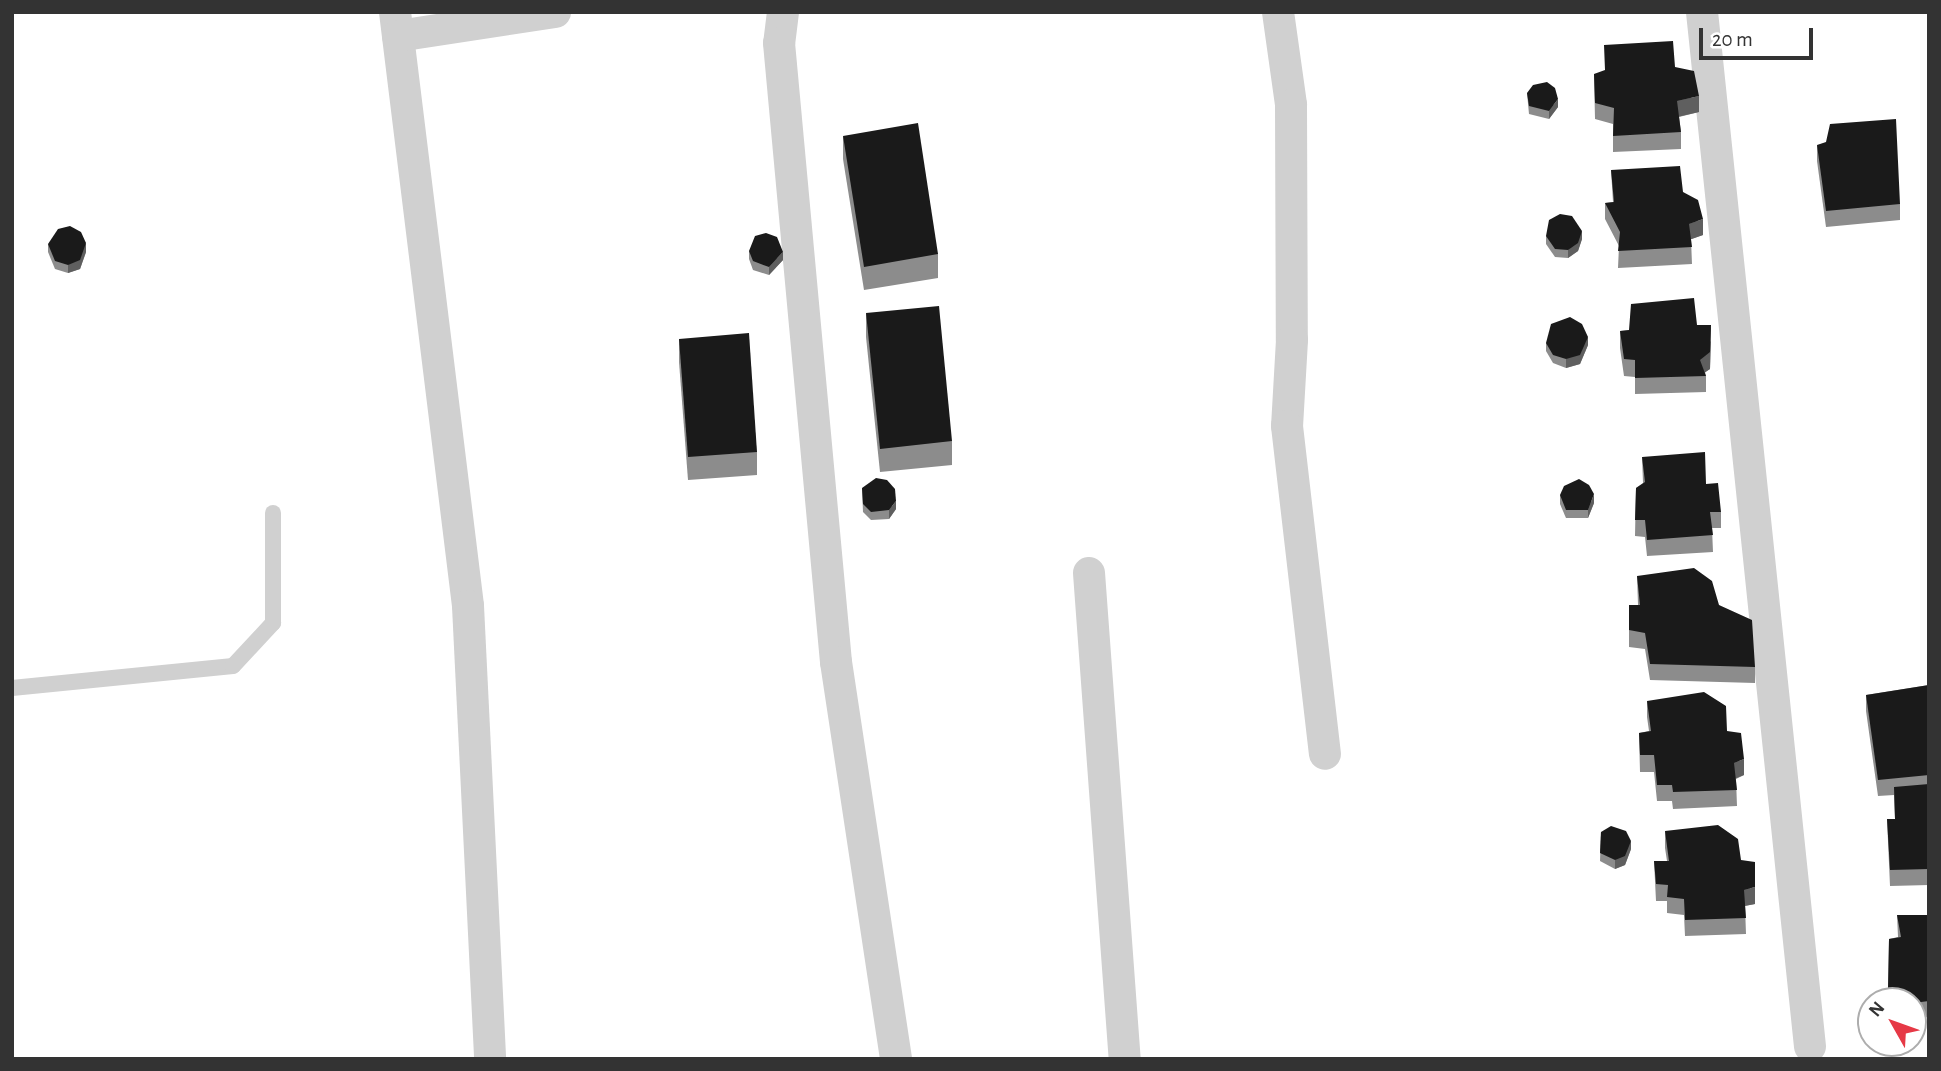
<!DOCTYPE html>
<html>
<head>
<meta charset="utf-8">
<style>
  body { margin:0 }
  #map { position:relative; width:1941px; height:1071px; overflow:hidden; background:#fff; font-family:"Alegreya Sans",sans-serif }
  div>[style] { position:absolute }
  .lane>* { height:16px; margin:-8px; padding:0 8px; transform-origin:8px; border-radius:8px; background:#d0d0d0 }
  .street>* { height:32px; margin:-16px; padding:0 16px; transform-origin:16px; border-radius:16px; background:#d0d0d0 }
  .wall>* { inset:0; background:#8c8c8c }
  .shaded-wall>* { inset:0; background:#5f5f5f }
  .building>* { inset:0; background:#1a1a1a }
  span { translate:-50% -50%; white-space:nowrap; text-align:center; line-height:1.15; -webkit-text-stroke:7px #fff; paint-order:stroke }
  .frame { position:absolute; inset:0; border:14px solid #333; pointer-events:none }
  .north { position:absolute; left:1857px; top:987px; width:70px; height:70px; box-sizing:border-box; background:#fff; border:2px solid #adadad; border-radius:50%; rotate:310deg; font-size:19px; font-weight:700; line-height:28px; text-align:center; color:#333 }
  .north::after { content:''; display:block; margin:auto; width:24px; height:32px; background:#e63946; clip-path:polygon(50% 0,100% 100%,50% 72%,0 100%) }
  .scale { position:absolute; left:1699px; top:28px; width:114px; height:32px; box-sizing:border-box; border:4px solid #333; border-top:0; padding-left:9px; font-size:21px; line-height:24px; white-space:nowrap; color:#333; -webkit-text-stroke:5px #fff; paint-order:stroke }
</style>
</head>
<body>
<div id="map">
  <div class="lane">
    <div style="left:12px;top:688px;width:222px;rotate:-5.7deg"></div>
    <div style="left:233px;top:666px;width:59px;rotate:-47.1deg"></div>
    <div style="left:273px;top:623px;width:110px;rotate:-90deg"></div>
  </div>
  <div class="street">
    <div style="left:395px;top:12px;width:598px;rotate:82.99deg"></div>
    <div style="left:468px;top:606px;width:454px;rotate:87.2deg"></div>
    <div style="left:783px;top:12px;width:31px;rotate:97deg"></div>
    <div style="left:779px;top:43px;width:622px;rotate:84.74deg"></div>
    <div style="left:836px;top:662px;width:402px;rotate:81.4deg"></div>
    <div style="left:1278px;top:12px;width:94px;rotate:82deg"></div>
    <div style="left:1291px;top:105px;width:235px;rotate:89.8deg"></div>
    <div style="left:1292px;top:340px;width:86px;rotate:93.3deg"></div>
    <div style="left:1287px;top:426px;width:330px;rotate:83.4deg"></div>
    <div style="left:1702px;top:12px;width:1040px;rotate:84.04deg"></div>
    <div style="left:398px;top:36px;width:159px;rotate:-8.7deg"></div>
    <div style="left:1089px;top:573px;width:487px;rotate:85.8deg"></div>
  </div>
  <div class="wall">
    <div style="clip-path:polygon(1675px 67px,1699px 112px,1679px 117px,1681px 132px,1681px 149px,1613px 152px,1613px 124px,1595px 119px,1594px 74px)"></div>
    <div style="clip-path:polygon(1527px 93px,1558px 107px,1549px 119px,1529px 114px)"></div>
    <div style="clip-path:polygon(843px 136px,938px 254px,938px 278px,864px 290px,843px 159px)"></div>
    <div style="clip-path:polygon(1817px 145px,1900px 204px,1900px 220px,1826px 227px,1817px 161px)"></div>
    <div style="clip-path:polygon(1611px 170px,1683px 192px,1703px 235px,1691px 239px,1692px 264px,1618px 268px,1619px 246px,1605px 219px,1605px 203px,1613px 202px)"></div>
    <div style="clip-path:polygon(1546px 236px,1582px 239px,1578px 251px,1568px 258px,1555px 257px,1546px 244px)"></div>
    <div style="clip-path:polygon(48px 244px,86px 252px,80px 269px,68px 273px,55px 269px,48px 252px)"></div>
    <div style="clip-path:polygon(749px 251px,783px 260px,769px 275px,753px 270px,749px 259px)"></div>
    <div style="clip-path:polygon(866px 313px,952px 441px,952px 465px,880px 472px,866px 337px)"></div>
    <div style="clip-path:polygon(1697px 325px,1711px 342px,1710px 369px,1705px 372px,1706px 376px,1706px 392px,1635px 394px,1635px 377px,1624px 376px,1620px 348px,1620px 331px)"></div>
    <div style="clip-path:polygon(679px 339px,757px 452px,757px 475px,688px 480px,679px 362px)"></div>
    <div style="clip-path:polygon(1546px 343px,1588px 345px,1580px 364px,1566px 368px,1553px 363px,1546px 351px)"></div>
    <div style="clip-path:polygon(1642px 457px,1706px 484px,1721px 512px,1721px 528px,1712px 528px,1713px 552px,1647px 556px,1645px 537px,1635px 536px,1636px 488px,1643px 483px)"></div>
    <div style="clip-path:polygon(862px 488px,896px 509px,889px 519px,871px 520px,863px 512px)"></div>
    <div style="clip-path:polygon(1560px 495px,1594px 503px,1588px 518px,1566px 518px,1560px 504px)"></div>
    <div style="clip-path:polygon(1637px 576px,1719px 605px,1755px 667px,1755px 683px,1650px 680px,1645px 649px,1629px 647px,1629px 605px,1638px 605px)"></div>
    <div style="clip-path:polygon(1929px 685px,1929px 885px,1890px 886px,1887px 819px,1895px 819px,1894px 795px,1878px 796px,1866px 711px,1866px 695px)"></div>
    <div style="clip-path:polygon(1647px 701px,1727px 731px,1744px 775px,1736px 779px,1737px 806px,1673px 809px,1672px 801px,1657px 801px,1654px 772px,1640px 772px,1639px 733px,1649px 731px,1647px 717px)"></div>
    <div style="clip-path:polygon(1665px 831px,1741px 860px,1755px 904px,1745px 906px,1746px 934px,1685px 936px,1684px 915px,1667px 913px,1667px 901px,1656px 901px,1654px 861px,1667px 861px,1665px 848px)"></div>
    <div style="clip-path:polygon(1601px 832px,1631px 849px,1625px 865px,1615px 869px,1600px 861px)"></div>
    <div style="clip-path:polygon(1897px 915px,1929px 915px,1929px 1017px,1913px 1019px,1913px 1001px,1888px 1001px,1889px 939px,1898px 937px)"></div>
  </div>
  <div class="shaded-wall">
    <div style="clip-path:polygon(1699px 96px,1699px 112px,1677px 117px,1677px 101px)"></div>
    <div style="clip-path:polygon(1558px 99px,1558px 107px,1549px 119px,1549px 111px)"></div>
    <div style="clip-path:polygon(1703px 219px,1703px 235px,1689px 240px,1689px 224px)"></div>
    <div style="clip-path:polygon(1582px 231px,1582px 239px,1578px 251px,1568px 258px,1568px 250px)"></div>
    <div style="clip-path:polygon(86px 243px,86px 252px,80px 269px,68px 273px,68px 265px)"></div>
    <div style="clip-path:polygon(783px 252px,783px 260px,769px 275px,769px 267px)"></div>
    <div style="clip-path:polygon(1711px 325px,1710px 369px,1700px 376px,1700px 360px)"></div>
    <div style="clip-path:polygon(1588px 337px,1588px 345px,1580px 364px,1566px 368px,1566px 359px)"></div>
    <div style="clip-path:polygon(1594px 494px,1594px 503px,1588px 518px,1588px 510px)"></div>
    <div style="clip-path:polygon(896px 501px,896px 509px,889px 519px,889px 510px)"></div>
    <div style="clip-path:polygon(1744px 759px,1744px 775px,1734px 779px,1734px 763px)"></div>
    <div style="clip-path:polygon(1631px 841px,1631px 849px,1625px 865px,1615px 869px,1615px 860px)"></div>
    <div style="clip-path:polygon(1755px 887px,1755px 904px,1744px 906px,1744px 890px)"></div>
  </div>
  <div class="building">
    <div style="clip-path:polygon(1673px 41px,1675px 67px,1694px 71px,1699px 96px,1677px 101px,1681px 132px,1613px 136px,1614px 108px,1595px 103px,1594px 74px,1605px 70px,1604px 45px)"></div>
    <div style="clip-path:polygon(1547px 82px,1555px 88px,1558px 99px,1549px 111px,1529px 106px,1527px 93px,1533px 85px)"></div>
    <div style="clip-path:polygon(1896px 119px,1900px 204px,1826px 211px,1817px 145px,1826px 142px,1830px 124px)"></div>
    <div style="clip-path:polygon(918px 123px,938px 254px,864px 267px,843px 136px)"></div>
    <div style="clip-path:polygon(1680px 166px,1683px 192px,1698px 200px,1703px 219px,1689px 224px,1692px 247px,1618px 251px,1620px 232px,1605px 203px,1614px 202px,1611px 170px)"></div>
    <div style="clip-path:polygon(1560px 214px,1572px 216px,1582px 231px,1578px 243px,1568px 250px,1555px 249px,1546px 236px,1549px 220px)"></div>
    <div style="clip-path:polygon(70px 226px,81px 232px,86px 243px,80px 260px,68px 265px,55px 261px,48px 244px,58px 229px)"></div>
    <div style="clip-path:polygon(766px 233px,777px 237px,783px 252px,769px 267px,753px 261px,749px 251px,755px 236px)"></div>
    <div style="clip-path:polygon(1694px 298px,1697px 325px,1711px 325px,1710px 352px,1700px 360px,1706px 376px,1635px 378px,1635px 360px,1624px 359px,1620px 331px,1629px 330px,1631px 304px)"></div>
    <div style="clip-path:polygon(939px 306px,952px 441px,880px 449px,866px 313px)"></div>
    <div style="clip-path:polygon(1570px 317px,1582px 324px,1588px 337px,1580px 355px,1566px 359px,1553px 355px,1546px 343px,1551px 324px)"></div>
    <div style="clip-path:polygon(749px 333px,757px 452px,688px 457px,679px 339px)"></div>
    <div style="clip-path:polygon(1705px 452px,1706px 484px,1718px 483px,1721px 512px,1710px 512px,1713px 535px,1647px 540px,1645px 520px,1635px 520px,1636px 488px,1645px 482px,1642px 457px)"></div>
    <div style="clip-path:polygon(876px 478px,887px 480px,895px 489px,896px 501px,889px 510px,871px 512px,863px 504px,862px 488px)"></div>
    <div style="clip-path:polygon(1579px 479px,1589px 485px,1594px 494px,1588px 510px,1566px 510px,1560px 495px,1564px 486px)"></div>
    <div style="clip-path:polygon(1694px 568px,1712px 581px,1719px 605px,1752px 620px,1755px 667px,1650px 664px,1645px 633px,1629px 630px,1629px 605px,1640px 605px,1637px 576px)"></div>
    <div style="clip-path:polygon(1929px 685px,1929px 775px,1878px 780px,1866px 695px)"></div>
    <div style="clip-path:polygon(1704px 692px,1726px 706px,1727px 731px,1741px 733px,1744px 759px,1734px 763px,1737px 790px,1673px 792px,1672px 785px,1657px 785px,1654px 755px,1640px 755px,1639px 733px,1651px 731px,1647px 701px)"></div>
    <div style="clip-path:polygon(1929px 784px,1929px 869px,1890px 870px,1887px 819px,1895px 819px,1894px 787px)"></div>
    <div style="clip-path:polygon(1718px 825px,1738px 839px,1741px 860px,1755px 862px,1755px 887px,1744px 890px,1746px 918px,1685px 920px,1684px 899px,1667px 897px,1668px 885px,1656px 884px,1654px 861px,1669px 861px,1665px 831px)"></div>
    <div style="clip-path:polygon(1611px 826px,1626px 831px,1631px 841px,1625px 856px,1615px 860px,1600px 853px,1601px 832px)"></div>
    <div style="clip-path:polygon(1897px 915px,1929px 915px,1929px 1001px,1913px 1003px,1913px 1001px,1905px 1001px,1888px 988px,1889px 939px,1901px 937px)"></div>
  </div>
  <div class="frame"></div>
  <div class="north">N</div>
  <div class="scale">20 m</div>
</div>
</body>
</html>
